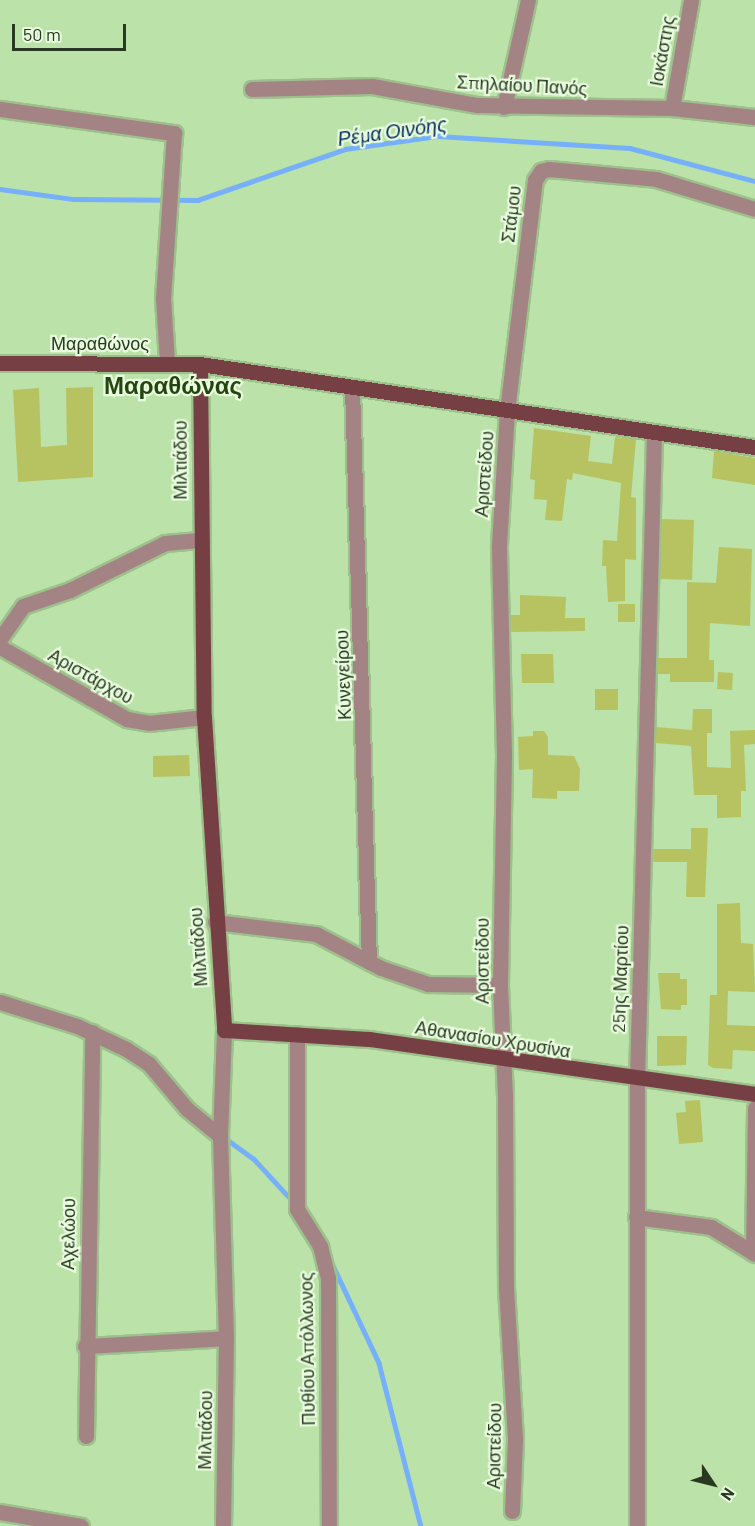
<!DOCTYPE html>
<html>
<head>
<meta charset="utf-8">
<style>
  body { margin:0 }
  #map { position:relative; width:755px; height:1526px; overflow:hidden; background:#bbe2a8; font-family:Barlow,sans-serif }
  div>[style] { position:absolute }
  .stream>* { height:4.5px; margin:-2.25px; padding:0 2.25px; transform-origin:2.25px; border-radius:2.25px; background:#76b0fa }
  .building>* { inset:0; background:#b7c361 }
  .roads { filter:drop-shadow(2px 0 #9ec08d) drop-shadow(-2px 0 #9ec08d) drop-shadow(0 2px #9ec08d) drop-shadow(0 -2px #9ec08d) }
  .minor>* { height:15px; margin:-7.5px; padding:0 7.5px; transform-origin:7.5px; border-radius:7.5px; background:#a48385 }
  .major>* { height:15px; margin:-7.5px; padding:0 7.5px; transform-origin:7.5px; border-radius:7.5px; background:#763f44 }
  span { translate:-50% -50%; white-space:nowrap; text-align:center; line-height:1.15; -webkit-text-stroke:4.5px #e9fddf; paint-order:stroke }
  .street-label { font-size:18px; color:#293921 }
  .water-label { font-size:20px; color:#072f5d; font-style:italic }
  .district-label { font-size:24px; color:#254510; font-weight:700 }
  .north { position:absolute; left:683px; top:1454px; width:60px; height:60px; -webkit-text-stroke:4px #e9fddf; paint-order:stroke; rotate:125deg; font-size:16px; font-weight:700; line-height:24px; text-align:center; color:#293921 }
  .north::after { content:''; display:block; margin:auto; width:21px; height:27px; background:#293921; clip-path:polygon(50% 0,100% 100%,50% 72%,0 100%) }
  .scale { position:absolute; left:12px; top:24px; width:114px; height:27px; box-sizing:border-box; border:3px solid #293921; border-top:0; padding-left:8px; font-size:18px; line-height:21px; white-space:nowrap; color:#293921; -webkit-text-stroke:4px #e9fddf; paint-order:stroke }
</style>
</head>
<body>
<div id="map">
  <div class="stream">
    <div style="left:0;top:189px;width:74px;rotate:7.8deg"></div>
    <div style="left:73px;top:199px;width:125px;rotate:0.5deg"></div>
    <div style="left:198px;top:200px;width:156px;rotate:-19.1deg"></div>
    <div style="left:345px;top:149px;width:94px;rotate:-8deg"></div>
    <div style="left:438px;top:136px;width:192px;rotate:3.6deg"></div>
    <div style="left:630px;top:148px;width:129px;rotate:14.8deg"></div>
    <div style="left:225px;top:1138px;width:36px;rotate:36deg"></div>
    <div style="left:254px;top:1159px;width:50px;rotate:47.4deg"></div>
    <div style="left:329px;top:1257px;width:117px;rotate:64.7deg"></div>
    <div style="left:379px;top:1363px;width:168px;rotate:75.6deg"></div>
  </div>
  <div class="building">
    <div style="clip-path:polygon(93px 387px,93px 477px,18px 482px,13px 390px,39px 388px,41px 447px,67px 445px,66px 388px)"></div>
    <div style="clip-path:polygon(534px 428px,591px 436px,588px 461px,612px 464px,615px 437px,636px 439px,631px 497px,636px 498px,636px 560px,625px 559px,625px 601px,608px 602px,606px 566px,602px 566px,603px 540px,617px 541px,621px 483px,573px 473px,572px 480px,567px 479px,562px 521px,545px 520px,547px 500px,534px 499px,535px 480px,530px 479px)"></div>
    <div style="clip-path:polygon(714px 451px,755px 458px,755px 485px,712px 478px)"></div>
    <div style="clip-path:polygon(662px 519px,694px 520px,692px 580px,660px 579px)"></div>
    <div style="clip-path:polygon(719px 547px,752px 549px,750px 626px,710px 623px,709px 660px,714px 660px,714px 682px,670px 682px,670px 674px,657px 674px,658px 658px,687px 658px,687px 582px,716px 583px)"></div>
    <div style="clip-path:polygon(520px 595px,566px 597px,565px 618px,585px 618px,585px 631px,511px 632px,510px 615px,520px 615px)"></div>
    <div style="clip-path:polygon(618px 604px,635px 604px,635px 622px,618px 622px)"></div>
    <div style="clip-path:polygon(521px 654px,553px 654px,554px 683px,522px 683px)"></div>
    <div style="clip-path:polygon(718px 672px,733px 673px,732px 690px,717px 689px)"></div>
    <div style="clip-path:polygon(595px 689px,618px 689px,618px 710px,595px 710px)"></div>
    <div style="clip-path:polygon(693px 709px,712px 709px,712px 733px,707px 733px,707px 767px,731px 768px,730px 731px,755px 730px,755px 744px,744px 745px,746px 791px,741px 791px,741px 817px,717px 818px,717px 795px,694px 795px,691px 746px,656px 743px,656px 727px,692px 730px)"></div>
    <div style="clip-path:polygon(533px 731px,544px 731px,548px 737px,548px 755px,574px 756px,580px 769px,579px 791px,557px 791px,557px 799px,532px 798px,533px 769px,519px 770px,518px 737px,533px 736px)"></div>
    <div style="clip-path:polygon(189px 755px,190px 776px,153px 777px,153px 756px)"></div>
    <div style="clip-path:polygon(691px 828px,708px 828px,705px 897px,686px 897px,687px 862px,652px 862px,653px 849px,691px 849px)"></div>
    <div style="clip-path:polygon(740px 903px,741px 943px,753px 944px,755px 992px,728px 991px,727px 1025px,755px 1026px,755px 1051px,733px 1050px,732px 1069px,713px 1068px,708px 1065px,710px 995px,717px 995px,717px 904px)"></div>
    <div style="clip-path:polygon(658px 973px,680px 973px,680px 979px,687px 979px,687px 1005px,681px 1005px,681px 1010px,661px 1009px)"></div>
    <div style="clip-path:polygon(657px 1036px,687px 1036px,686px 1065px,657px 1066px)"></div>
    <div style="clip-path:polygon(700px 1100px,703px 1142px,679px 1144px,676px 1113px,686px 1112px,685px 1101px)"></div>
  </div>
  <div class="roads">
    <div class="minor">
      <div style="left:252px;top:89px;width:120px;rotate:-1.4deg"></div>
      <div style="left:372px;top:86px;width:107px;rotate:10.3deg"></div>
      <div style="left:477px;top:105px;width:195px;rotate:0.9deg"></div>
      <div style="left:672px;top:108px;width:83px;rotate:6.2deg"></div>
      <div style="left:504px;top:107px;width:110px;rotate:-77.4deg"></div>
      <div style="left:672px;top:108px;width:110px;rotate:-80deg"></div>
      <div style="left:0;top:109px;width:176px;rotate:7.9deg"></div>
      <div style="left:174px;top:133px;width:165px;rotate:93.8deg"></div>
      <div style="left:163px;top:298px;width:64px;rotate:86.4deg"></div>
      <div style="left:352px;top:387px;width:575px;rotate:88.31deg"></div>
      <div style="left:0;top:639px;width:40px;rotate:-55.1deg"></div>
      <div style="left:23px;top:606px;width:50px;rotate:-18.8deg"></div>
      <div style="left:70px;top:590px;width:106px;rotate:-26.3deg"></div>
      <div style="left:165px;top:543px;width:34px;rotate:-5deg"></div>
      <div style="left:0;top:647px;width:146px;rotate:29.6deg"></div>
      <div style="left:127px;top:719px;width:22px;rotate:10deg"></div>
      <div style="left:149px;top:723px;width:55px;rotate:-6.2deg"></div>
      <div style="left:215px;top:922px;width:102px;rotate:6.8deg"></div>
      <div style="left:316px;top:934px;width:73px;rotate:27.6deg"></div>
      <div style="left:381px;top:968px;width:50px;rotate:18.8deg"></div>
      <div style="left:428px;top:984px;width:72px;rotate:0.8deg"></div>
      <div style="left:0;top:1002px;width:81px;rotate:17.3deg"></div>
      <div style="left:77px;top:1026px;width:54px;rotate:25.1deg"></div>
      <div style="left:126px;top:1049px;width:27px;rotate:33deg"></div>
      <div style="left:149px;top:1064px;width:59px;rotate:49.8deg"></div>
      <div style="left:187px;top:1109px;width:43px;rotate:39.3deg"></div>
      <div style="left:297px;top:1034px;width:175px;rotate:90deg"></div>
      <div style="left:297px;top:1209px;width:44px;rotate:58.1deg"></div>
      <div style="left:320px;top:1246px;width:33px;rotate:76deg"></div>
      <div style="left:328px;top:1278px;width:248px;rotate:89.8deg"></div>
      <div style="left:636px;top:1217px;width:76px;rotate:7.6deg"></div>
      <div style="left:711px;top:1227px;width:52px;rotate:31.5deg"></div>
      <div style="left:753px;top:1253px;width:145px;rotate:-89.2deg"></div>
      <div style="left:85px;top:1346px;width:141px;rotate:-3.2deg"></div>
      <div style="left:86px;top:1436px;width:404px;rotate:-89.1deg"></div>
      <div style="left:512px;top:1511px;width:72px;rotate:-87.6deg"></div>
      <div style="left:515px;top:1439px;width:151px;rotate:-93.4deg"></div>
      <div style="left:506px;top:1288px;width:192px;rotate:-90.3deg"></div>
      <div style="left:505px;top:1096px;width:111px;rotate:-92.6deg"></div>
      <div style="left:500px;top:985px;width:231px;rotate:-89deg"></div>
      <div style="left:504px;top:754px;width:209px;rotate:-91.4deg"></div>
      <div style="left:499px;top:545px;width:134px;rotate:-86.6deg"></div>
      <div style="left:507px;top:411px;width:233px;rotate:-83.1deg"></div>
      <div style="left:535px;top:180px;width:11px;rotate:-56deg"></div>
      <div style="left:541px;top:171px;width:8px;rotate:-14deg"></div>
      <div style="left:549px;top:169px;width:107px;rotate:5.3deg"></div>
      <div style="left:656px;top:179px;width:103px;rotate:16.9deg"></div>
      <div style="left:0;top:1512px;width:82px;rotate:9.8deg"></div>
      <div style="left:223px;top:1526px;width:188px;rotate:-89.1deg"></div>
      <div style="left:226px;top:1338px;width:202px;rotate:-91.7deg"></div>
      <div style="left:220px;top:1136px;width:106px;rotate:-87.8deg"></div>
      <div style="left:637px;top:1526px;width:446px;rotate:-90deg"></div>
      <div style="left:637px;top:1080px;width:647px;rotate:-88.49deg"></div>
    </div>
    <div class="major">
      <div style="left:0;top:363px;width:200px;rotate:0.3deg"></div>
      <div style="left:200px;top:364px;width:561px;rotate:8.51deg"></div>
      <div style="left:200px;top:364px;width:353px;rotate:89.4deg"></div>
      <div style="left:204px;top:717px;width:314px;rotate:86.3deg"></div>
      <div style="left:224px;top:1030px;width:145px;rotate:3.6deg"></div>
      <div style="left:369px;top:1039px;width:390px;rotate:8.1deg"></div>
    </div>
  </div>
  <div class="street-label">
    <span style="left:662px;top:51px;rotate:-80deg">Ιοκάστης</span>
    <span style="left:522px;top:85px;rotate:3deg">Σπηλαίου Πανός</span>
    <span style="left:511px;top:214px;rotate:-83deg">Στάμου</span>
    <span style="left:100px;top:343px">Μαραθώνος</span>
    <span style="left:180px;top:460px;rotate:-90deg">Μιλτιάδου</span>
    <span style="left:484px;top:474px;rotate:-86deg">Αριστείδου</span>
    <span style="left:343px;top:675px;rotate:-92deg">Κυνεγείρου</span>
    <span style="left:91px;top:676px;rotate:29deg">Αριστάρχου</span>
    <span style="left:198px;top:947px;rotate:-94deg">Μιλτιάδου</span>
    <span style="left:482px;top:961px;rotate:-90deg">Αριστείδου</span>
    <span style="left:620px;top:979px;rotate:-88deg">25ης Μαρτίου</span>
    <span style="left:493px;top:1039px;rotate:9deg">Αθανασίου Χρυσίνα</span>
    <span style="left:68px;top:1234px;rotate:-89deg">Αχελώου</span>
    <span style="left:307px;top:1349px;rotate:-91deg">Πυθίου Απόλλωνος</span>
    <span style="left:205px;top:1430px;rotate:-89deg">Μιλτιάδου</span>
    <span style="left:494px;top:1446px;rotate:-89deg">Αριστείδου</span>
  </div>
  <div class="water-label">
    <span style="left:392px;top:131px;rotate:-8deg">Ρέμα Οινόης</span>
  </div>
  <div class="district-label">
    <span style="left:173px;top:385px">Μαραθώνας</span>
  </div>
  <div class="north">N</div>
  <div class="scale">50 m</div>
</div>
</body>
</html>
